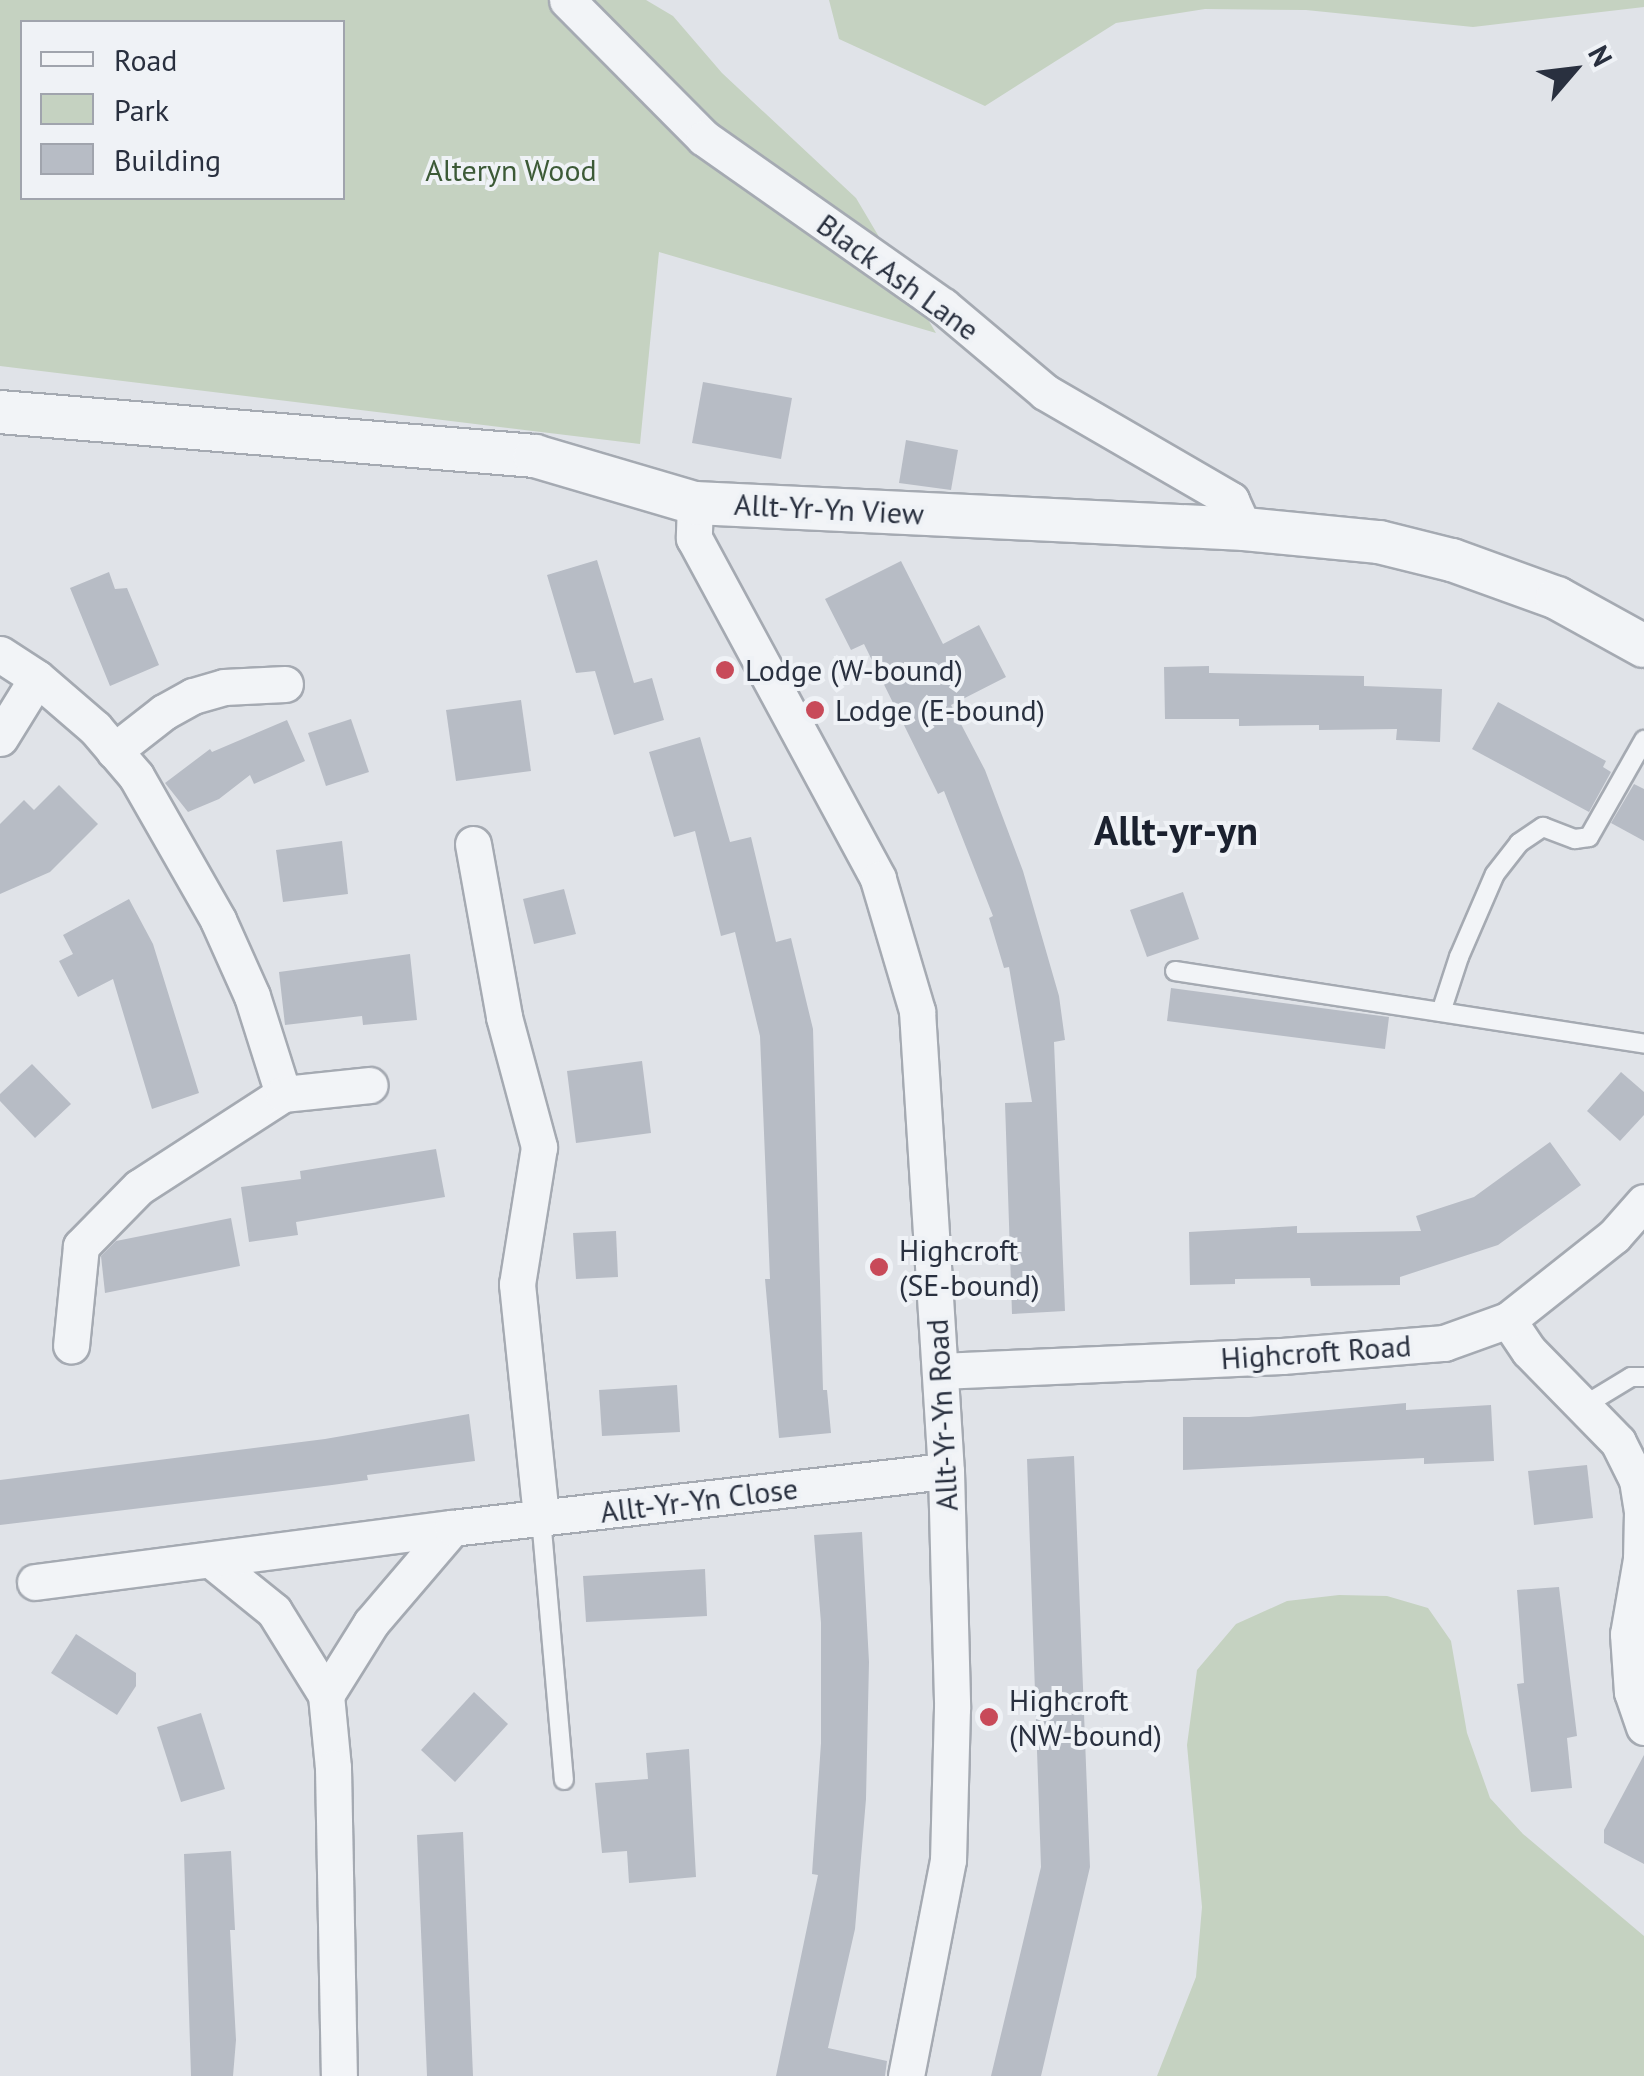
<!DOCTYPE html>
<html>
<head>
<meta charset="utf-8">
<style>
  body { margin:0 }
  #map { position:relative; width:1644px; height:2076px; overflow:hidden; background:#e0e3e8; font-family:"PT Sans",sans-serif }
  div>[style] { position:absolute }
  .green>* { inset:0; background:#c5d2c1 }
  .building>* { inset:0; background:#b7bcc5 }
  .roads { filter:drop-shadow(2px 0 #a5aab2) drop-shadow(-2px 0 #a5aab2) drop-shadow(0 2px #a5aab2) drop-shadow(0 -2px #a5aab2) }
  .service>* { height:18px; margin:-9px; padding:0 9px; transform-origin:9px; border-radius:9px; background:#f2f4f7 }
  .minor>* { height:35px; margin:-17.5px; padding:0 17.5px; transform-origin:17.5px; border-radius:17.5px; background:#f2f4f7 }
  .tertiary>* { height:42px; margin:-21px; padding:0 21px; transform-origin:21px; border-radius:21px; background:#f2f4f7 }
  .dots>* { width:28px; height:28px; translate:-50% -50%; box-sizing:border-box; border:5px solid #eff2f6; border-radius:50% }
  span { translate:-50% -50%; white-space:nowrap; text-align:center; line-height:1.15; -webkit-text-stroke:8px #eff2f6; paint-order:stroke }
  .park-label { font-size:30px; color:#3c5a37 }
  .street-label { font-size:30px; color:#29303f }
  .poi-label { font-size:30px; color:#29303f }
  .left { translate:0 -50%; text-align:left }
  .district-label { font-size:40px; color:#1b212f; font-weight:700 }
  .legend { position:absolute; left:20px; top:20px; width:325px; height:180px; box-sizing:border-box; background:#eff2f6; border:2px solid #a0a4ad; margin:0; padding:12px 18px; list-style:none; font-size:30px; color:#29303f }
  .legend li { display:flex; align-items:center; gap:20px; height:50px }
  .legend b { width:50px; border:2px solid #a0a4ad }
  .north { position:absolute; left:1524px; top:20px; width:100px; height:100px; -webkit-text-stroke:8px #eff2f6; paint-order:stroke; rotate:62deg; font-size:28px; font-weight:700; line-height:40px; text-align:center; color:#29303f }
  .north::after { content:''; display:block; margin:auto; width:35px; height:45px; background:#29303f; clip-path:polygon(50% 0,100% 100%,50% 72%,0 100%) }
</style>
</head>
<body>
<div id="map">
  <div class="green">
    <div style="clip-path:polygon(evenodd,0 0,646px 0,673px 16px,722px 73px,856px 198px,936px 333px,659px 252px,640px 444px,0 366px,0 0,22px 22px,342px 22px,342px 198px,22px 198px,22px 22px)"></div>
    <div style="clip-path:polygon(829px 0,1644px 0,1644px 7px,1473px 27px,1306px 10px,1205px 9px,1116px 23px,985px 106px,839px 39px)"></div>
    <div style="clip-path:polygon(1339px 1595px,1387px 1596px,1428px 1608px,1451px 1641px,1467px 1733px,1490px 1798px,1523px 1834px,1644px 1936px,1644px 2076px,1157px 2076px,1196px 1977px,1202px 1907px,1187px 1745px,1197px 1670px,1236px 1624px,1287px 1601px)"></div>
  </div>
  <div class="building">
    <div style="clip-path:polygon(703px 382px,792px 398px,781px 459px,692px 443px)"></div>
    <div style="clip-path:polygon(906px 440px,958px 450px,951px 490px,899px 483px)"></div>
    <div style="clip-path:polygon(597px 560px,634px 683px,652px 678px,664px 720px,614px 735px,595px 671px,576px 673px,547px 575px)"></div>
    <div style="clip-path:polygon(901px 561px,943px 644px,979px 625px,1006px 677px,951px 705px,985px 770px,1023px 871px,1059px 996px,1065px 1040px,1054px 1042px,1065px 1311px,1012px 1314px,1005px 1103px,1032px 1102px,1009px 967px,1004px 968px,989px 918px,993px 916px,944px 791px,938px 794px,864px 644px,851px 650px,825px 599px)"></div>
    <div style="clip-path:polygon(109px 572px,115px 589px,127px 588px,159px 665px,110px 686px,70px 588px)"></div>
    <div style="clip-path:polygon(1209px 666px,1209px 673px,1364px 676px,1364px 686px,1442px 689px,1440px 742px,1396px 740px,1397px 729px,1319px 730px,1319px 725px,1239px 726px,1239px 719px,1165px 719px,1164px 667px)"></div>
    <div style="clip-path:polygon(521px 700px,531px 771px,456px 781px,446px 710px)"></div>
    <div style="clip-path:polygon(1498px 702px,1606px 761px,1603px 767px,1611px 772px,1589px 812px,1472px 749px)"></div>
    <div style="clip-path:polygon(351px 719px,369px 772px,326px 786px,308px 733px)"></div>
    <div style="clip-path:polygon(287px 720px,305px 761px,254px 784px,250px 775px,219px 799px,188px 812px,165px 783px,210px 749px,212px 752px)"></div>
    <div style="clip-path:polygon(700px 737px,730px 842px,751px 837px,776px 942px,791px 938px,813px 1029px,823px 1390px,827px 1390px,831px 1433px,779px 1438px,765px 1279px,770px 1279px,760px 1036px,735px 932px,721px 936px,695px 831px,674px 837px,649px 752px)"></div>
    <div style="clip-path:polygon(1634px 784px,1644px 789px,1644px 841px,1611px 823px)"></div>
    <div style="clip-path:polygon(59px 785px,98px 824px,50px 872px,0 894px,0 824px,24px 800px,34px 810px)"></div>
    <div style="clip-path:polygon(342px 841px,348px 894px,283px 902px,276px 850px)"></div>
    <div style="clip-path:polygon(564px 889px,576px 934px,534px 944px,523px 899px)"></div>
    <div style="clip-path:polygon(1183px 892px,1199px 939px,1147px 957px,1130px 910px)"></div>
    <div style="clip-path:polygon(129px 899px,153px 944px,199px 1093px,152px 1109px,113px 979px,78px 997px,59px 961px,73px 954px,63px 935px)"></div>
    <div style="clip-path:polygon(410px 954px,417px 1020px,363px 1025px,362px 1016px,285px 1025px,279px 972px)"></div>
    <div style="clip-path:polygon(1171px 988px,1389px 1017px,1385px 1049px,1167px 1021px)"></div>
    <div style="clip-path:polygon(642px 1061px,651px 1133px,576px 1143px,567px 1071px)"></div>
    <div style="clip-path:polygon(32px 1064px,71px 1104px,35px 1138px,0 1101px,0 1094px)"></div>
    <div style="clip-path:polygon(1621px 1072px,1644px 1092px,1644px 1115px,1620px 1141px,1587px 1111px)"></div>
    <div style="clip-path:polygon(1550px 1142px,1581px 1185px,1498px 1245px,1400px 1277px,1400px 1285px,1311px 1286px,1310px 1278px,1235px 1279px,1235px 1284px,1190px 1285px,1189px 1232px,1297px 1226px,1297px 1233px,1421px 1231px,1416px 1216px,1474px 1197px)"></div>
    <div style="clip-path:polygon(436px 1149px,445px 1197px,296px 1222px,298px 1235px,249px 1242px,241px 1187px,301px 1179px,300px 1171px)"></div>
    <div style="clip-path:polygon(231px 1218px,240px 1266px,105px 1293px,101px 1256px,116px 1241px)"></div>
    <div style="clip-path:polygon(616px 1231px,618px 1277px,576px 1279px,573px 1233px)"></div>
    <div style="clip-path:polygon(677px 1385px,680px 1432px,602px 1436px,599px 1390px)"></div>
    <div style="clip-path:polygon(1406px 1403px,1406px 1410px,1491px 1405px,1494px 1461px,1424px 1464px,1424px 1458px,1183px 1470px,1183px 1417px,1249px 1417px)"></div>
    <div style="clip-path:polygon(469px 1414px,475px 1461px,367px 1475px,368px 1480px,332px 1485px,0 1525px,0 1480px,325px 1439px)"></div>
    <div style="clip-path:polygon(1074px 1456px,1090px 1867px,1041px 2076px,991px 2076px,1041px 1867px,1027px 1459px)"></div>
    <div style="clip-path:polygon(1587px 1465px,1593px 1518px,1534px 1525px,1528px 1471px)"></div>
    <div style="clip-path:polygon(862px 1532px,869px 1662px,866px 1799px,855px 1929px,828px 2048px,887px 2061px,885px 2076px,776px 2076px,818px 1875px,812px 1874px,821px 1743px,821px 1623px,814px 1535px)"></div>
    <div style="clip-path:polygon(705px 1569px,707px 1616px,586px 1622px,583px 1576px)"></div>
    <div style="clip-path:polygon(1559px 1587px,1577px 1736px,1567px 1738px,1572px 1788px,1531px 1792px,1517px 1684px,1524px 1683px,1517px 1590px)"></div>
    <div style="clip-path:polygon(76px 1634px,136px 1673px,136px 1686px,117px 1715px,51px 1673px)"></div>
    <div style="clip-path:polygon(474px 1692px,508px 1724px,455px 1782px,421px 1750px)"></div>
    <div style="clip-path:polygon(201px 1713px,225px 1789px,181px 1802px,157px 1727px)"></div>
    <div style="clip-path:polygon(689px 1749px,696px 1877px,629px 1883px,627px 1851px,602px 1853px,595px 1783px,648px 1779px,646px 1753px)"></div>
    <div style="clip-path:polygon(1644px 1755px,1644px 1864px,1604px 1843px,1604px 1830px)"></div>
    <div style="clip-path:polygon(463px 1832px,473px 2076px,427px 2076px,417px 1835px)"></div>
    <div style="clip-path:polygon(231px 1851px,235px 1930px,230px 1930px,236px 2040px,233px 2076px,191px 2076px,184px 1854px)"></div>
  </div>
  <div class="roads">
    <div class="service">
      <div style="left:1175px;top:971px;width:475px;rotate:8.8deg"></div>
      <div style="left:1441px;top:1012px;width:58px;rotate:-71.9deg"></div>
      <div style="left:1459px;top:957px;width:90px;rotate:-66.6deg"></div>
      <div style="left:1495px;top:874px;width:39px;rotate:-52deg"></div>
      <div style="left:1519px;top:843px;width:29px;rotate:-34deg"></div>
      <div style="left:1543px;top:827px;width:34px;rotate:21deg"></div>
      <div style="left:1575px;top:839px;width:14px;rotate:-8deg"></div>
      <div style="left:1589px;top:837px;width:112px;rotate:-60.4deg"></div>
      <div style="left:1585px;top:1405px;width:54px;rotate:-31.3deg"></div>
      <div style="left:1631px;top:1377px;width:13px"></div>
      <div style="left:541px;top:1518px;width:263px;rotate:85deg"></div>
    </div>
    <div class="minor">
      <div style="left:567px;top:0;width:194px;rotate:45.2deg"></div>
      <div style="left:704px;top:138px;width:292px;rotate:35.1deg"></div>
      <div style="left:943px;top:306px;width:133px;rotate:40.1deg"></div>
      <div style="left:1045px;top:392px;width:215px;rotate:30.1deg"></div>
      <div style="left:1231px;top:500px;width:32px;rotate:66deg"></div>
      <div style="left:695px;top:503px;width:35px;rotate:92deg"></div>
      <div style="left:694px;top:538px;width:387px;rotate:61.6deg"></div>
      <div style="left:878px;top:879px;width:138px;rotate:73.5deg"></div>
      <div style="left:917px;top:1011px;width:461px;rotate:86.4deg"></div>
      <div style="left:946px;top:1471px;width:237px;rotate:88.5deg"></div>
      <div style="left:952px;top:1708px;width:152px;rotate:91.5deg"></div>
      <div style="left:948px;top:1860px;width:220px;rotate:101deg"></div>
      <div style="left:0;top:654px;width:44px;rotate:33deg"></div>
      <div style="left:37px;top:678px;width:77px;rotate:40.8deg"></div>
      <div style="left:95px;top:728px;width:63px;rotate:49.5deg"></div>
      <div style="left:136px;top:776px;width:166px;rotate:60.3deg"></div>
      <div style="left:218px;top:920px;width:83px;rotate:65.9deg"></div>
      <div style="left:252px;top:996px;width:103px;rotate:72.4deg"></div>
      <div style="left:283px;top:1094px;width:171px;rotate:147.1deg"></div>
      <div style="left:139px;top:1187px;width:83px;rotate:134.5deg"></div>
      <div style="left:81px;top:1246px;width:100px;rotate:95.7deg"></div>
      <div style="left:0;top:738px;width:70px;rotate:-58.3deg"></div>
      <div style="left:114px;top:751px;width:63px;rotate:-38deg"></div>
      <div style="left:164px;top:712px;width:33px;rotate:-29deg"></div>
      <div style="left:193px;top:696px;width:32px;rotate:-16deg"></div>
      <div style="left:224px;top:687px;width:61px;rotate:-2.8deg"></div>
      <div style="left:473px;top:844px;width:176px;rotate:79.8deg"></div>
      <div style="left:504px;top:1017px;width:135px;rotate:74.9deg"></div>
      <div style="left:539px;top:1147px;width:139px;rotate:99.1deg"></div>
      <div style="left:517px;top:1284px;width:235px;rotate:84.1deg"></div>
      <div style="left:283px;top:1094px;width:87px;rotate:-5.9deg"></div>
      <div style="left:1508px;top:1320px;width:37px;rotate:56deg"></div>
      <div style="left:1529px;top:1351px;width:127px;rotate:45.6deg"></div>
      <div style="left:1618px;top:1442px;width:42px;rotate:63.4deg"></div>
      <div style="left:1637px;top:1480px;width:32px;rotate:81deg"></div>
      <div style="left:1642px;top:1512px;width:47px;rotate:91.2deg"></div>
      <div style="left:1641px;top:1559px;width:76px;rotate:99.8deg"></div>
      <div style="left:1628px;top:1634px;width:58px;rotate:86.1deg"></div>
      <div style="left:1632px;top:1692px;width:37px;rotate:71deg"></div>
      <div style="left:940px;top:1371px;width:342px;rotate:-2.5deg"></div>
      <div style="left:1282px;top:1356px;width:163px;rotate:-4.6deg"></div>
      <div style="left:1444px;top:1343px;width:68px;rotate:-19.8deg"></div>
      <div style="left:1508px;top:1320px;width:135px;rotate:-38.4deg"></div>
      <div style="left:1614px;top:1236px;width:45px;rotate:-48.6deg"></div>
      <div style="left:211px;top:1560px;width:81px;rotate:39deg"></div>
      <div style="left:274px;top:1611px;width:99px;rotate:58.2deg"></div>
      <div style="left:326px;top:1695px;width:73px;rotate:84.5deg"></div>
      <div style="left:333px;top:1768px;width:308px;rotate:88.9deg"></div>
      <div style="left:35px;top:1582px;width:420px;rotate:-7.4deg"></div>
      <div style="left:326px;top:1695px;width:85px;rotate:-58deg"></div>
      <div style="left:371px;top:1623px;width:125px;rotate:-49.5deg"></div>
      <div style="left:452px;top:1528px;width:497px;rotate:-6.6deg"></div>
    </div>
    <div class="tertiary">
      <div style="left:0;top:412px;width:537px;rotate:4.7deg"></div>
      <div style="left:535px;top:456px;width:167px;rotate:16.4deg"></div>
      <div style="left:695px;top:503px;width:550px;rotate:2.71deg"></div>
      <div style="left:1244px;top:529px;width:136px;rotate:5.5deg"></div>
      <div style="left:1379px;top:542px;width:75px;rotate:13.9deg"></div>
      <div style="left:1452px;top:560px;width:112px;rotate:19.9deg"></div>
      <div style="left:1557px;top:598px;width:99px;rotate:28.9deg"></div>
    </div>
  </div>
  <div class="dots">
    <div style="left:725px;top:670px;background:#c84a59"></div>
    <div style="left:815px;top:710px;background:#c84a59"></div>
    <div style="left:879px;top:1267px;background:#c84a59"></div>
    <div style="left:989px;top:1717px;background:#c84a59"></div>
  </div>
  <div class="park-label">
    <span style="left:511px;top:170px">Alteryn Wood</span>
  </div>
  <div class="street-label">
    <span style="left:898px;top:277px;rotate:36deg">Black Ash Lane</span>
    <span style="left:829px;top:509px;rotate:3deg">Allt-Yr-Yn View</span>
    <span style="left:1316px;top:1352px;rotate:-4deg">Highcroft Road</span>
    <span style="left:942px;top:1415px;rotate:-93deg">Allt-Yr-Yn Road</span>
    <span style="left:699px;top:1500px;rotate:-7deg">Allt-Yr-Yn Close</span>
  </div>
  <div class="poi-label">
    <span class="left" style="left:745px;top:670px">Lodge (W-bound)</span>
    <span class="left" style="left:835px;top:710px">Lodge (E-bound)</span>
    <span class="left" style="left:899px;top:1267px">Highcroft<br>(SE-bound)</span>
    <span class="left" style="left:1009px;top:1717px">Highcroft<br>(NW-bound)</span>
  </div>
  <div class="district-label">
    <span style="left:1176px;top:830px">Allt-yr-yn</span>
  </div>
  <ul class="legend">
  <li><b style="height:12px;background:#f2f4f7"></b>Road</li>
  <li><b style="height:28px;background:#c5d2c1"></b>Park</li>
  <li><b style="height:28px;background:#b7bcc5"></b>Building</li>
  </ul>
  <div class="north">N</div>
</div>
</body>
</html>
